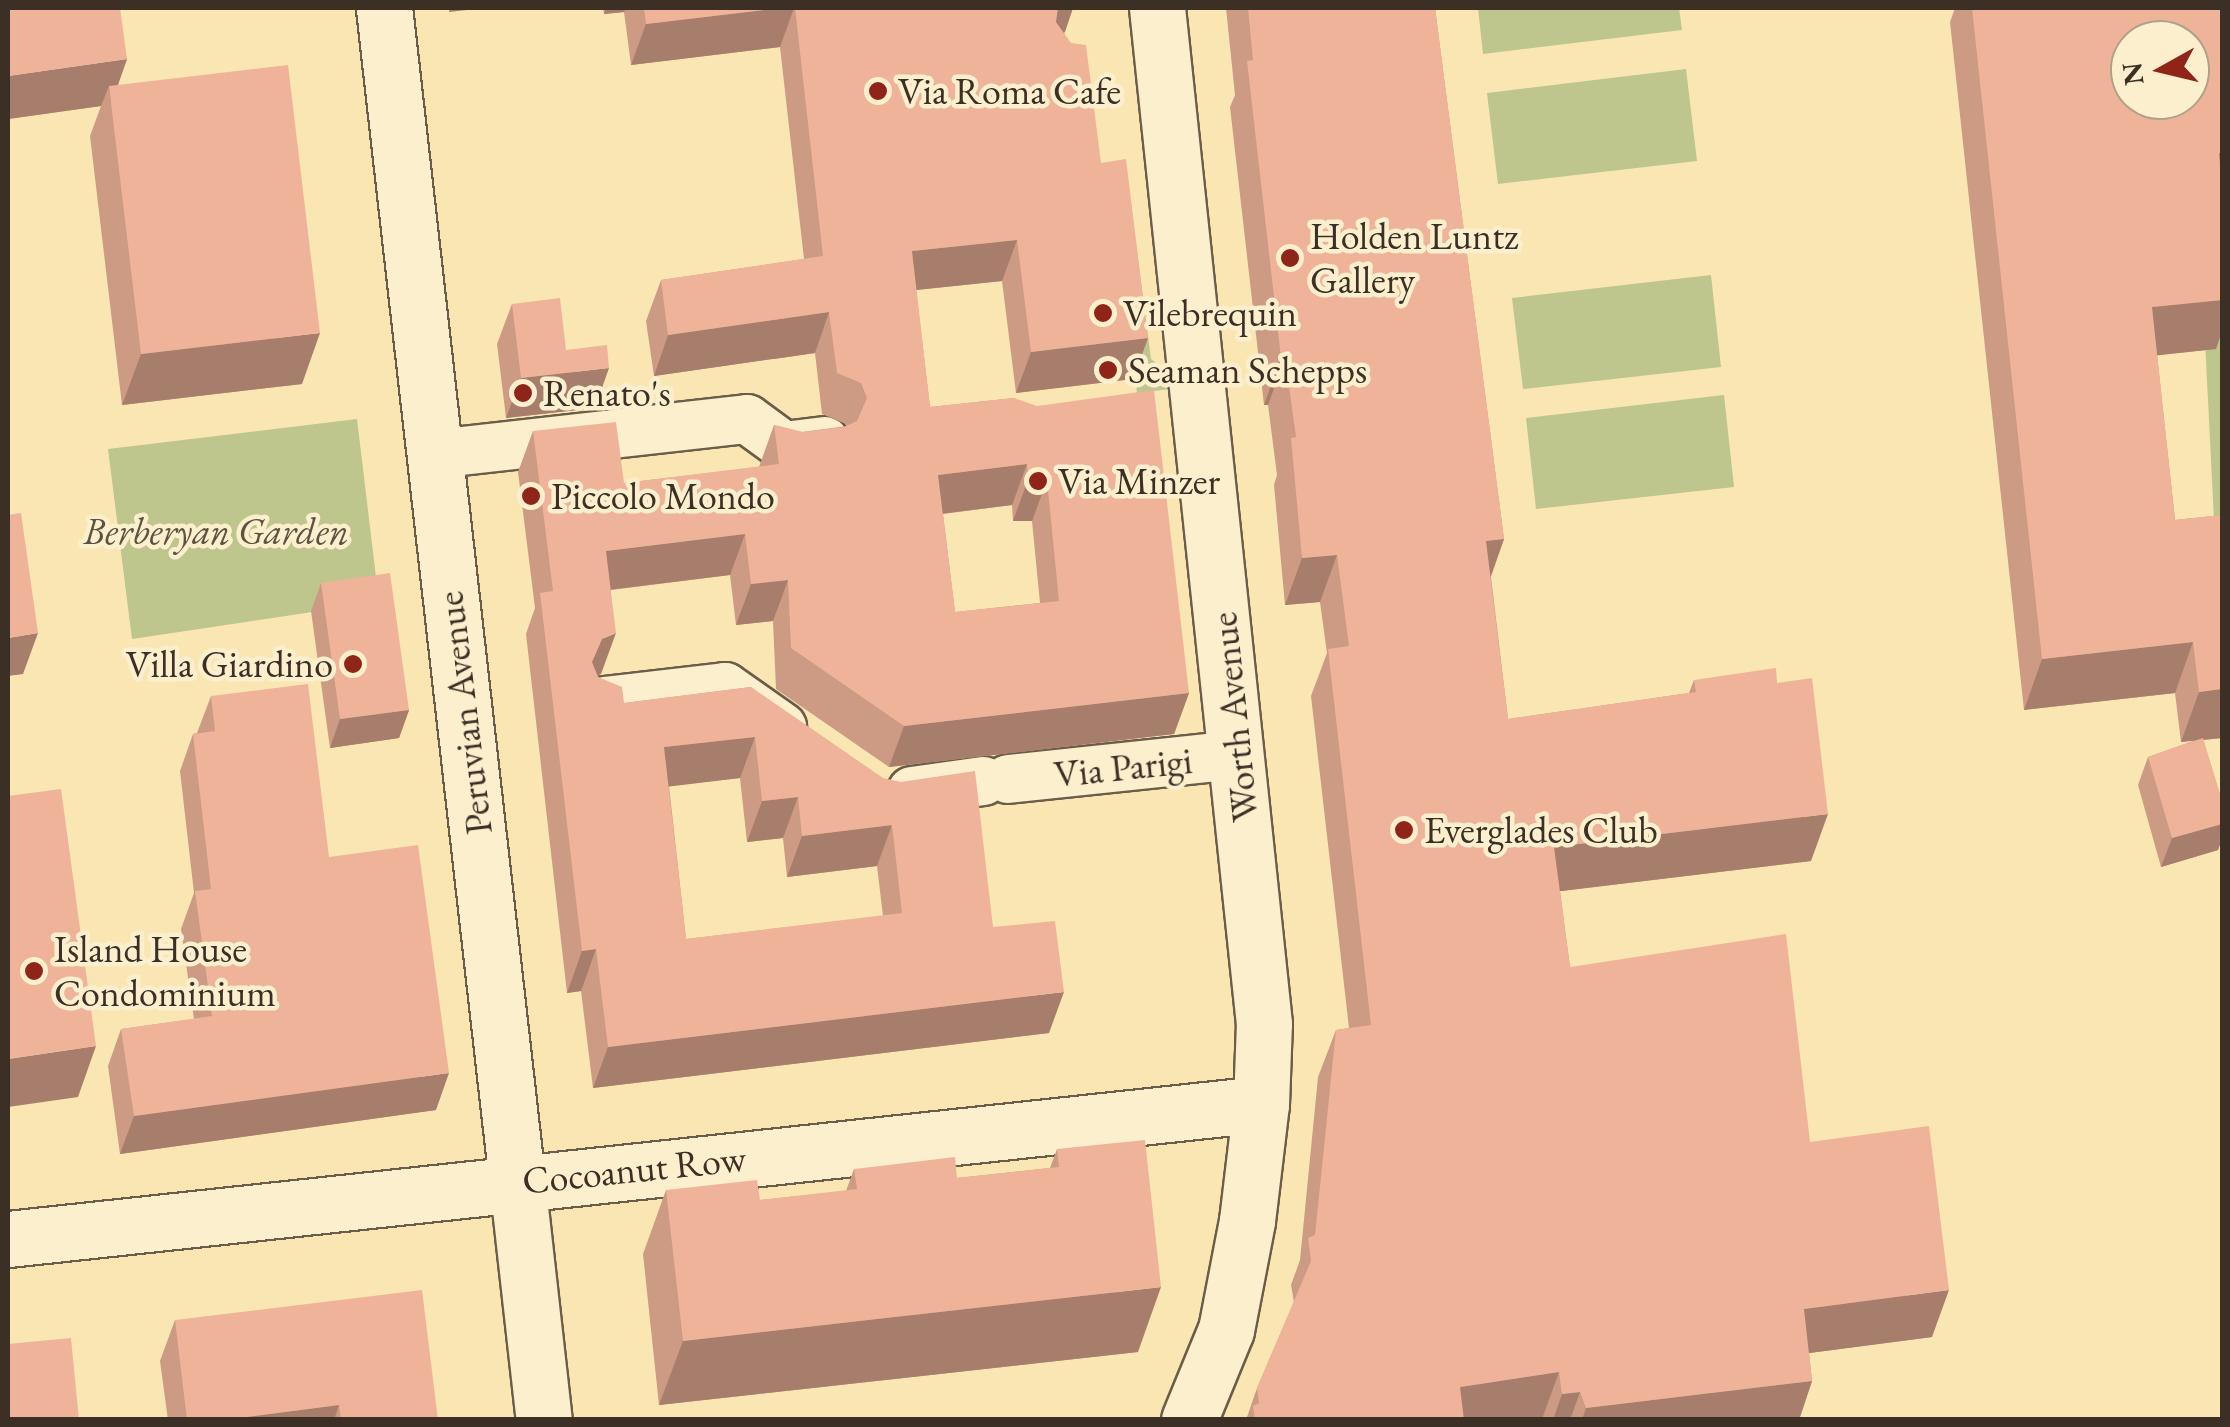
<!DOCTYPE html>
<html>
<head>
<meta charset="utf-8">
<style>
  body { margin:0 }
  #map { position:relative; width:2230px; height:1427px; overflow:hidden; background:#fae6b3; font-family:"EB Garamond",serif }
  div>[style] { position:absolute }
  .green>* { inset:0; background:#bec58d }
  .roads { filter:drop-shadow(2px 0 #6b5d49) drop-shadow(-2px 0 #6b5d49) drop-shadow(0 2px #6b5d49) drop-shadow(0 -2px #6b5d49) }
  .pedestrian>* { height:48px; margin:-24px; padding:0 24px; transform-origin:24px; border-radius:24px; background:#fcefce }
  .minor>* { height:55px; margin:-27.5px; padding:0 27.5px; transform-origin:27.5px; border-radius:27.5px; background:#fcefce }
  .tertiary>* { height:55px; margin:-27.5px; padding:0 27.5px; transform-origin:27.5px; border-radius:27.5px; background:#fcefce }
  .wall>* { inset:0; background:#cd9a84 }
  .shaded-wall>* { inset:0; background:#a77d6b }
  .building>* { inset:0; background:#eeb399 }
  .dots>* { width:28px; height:28px; translate:-50% -50%; box-sizing:border-box; border:5px solid #fcefce; border-radius:50% }
  span { translate:-50% -50%; white-space:nowrap; text-align:center; line-height:1.15; -webkit-text-stroke:9px #fcefce; paint-order:stroke }
  .poi-label { font-size:38px; color:#3b2f26 }
  .left { translate:0 -50%; text-align:left }
  .right { translate:-100% -50%; text-align:right }
  .park-label { font-size:38px; color:#5c5440; font-style:italic }
  .street-label { font-size:38px; color:#3b2f26 }
  .frame { position:absolute; inset:0; border:10px solid #3b2f26; pointer-events:none }
  .north { position:absolute; left:2110px; top:20px; width:100px; height:100px; box-sizing:border-box; background:#fcefce; border:2px solid #afa28b; border-radius:50%; rotate:262deg; font-size:28px; font-weight:700; line-height:40px; text-align:center; color:#3b2f26 }
  .north::after { content:''; display:block; margin:auto; width:35px; height:45px; background:#8f2418; clip-path:polygon(50% 0,100% 100%,50% 72%,0 100%) }
</style>
</head>
<body>
<div id="map">
  <div class="green">
    <div style="clip-path:polygon(1478px 8px,1679px 8px,1682px 30px,1483px 54px)"></div>
    <div style="clip-path:polygon(2222px 8px,2222px 680px,2190px 40px)"></div>
    <div style="clip-path:polygon(1686px 69px,1697px 161px,1498px 184px,1487px 93px)"></div>
    <div style="clip-path:polygon(1128px 182px,1151px 359px,1168px 372px,1170px 389px,1137px 393px,1113px 184px)"></div>
    <div style="clip-path:polygon(1711px 275px,1721px 367px,1523px 389px,1512px 298px)"></div>
    <div style="clip-path:polygon(1724px 395px,1734px 487px,1536px 509px,1526px 418px)"></div>
    <div style="clip-path:polygon(357px 419px,379px 602px,132px 639px,108px 449px)"></div>
  </div>
  <div class="roads">
    <div class="pedestrian">
      <div style="left:435px;top:454px;width:314px;rotate:-6.4deg"></div>
      <div style="left:747px;top:419px;width:46px;rotate:36.1deg"></div>
      <div style="left:784px;top:446px;width:41px;rotate:-7deg"></div>
      <div style="left:604px;top:701px;width:122px;rotate:-6.6deg"></div>
      <div style="left:725px;top:687px;width:70px;rotate:35.1deg"></div>
      <div style="left:1008px;top:779px;width:230px;rotate:-6deg"></div>
      <div style="left:912px;top:791px;width:72px;rotate:-8deg"></div>
    </div>
    <div class="minor">
      <div style="left:517px;top:1181px;width:241px;rotate:83.6deg"></div>
      <div style="left:1189px;top:1420px;width:97px;rotate:-67.7deg"></div>
      <div style="left:1226px;top:1330px;width:111px;rotate:-79.1deg"></div>
      <div style="left:1247px;top:1221px;width:118px;rotate:-83.2deg"></div>
    </div>
    <div class="tertiary">
      <div style="left:384px;top:8px;width:1181px;rotate:83.53deg"></div>
      <div style="left:8px;top:1239px;width:1260px;rotate:-6.15deg"></div>
      <div style="left:1261px;top:1104px;width:80px;rotate:-87.9deg"></div>
      <div style="left:1264px;top:1024px;width:1022px;rotate:-96.01deg"></div>
    </div>
  </div>
  <div class="wall">
    <div style="clip-path:polygon(evenodd,603px 8px,1073px 8px,1064px 32px,1101px 163px,1148px 338px,1133px 379px,1016px 393px,1002px 281px,916px 290px,930px 407px,1014px 398px,1189px 693px,1174px 734px,889px 767px,776px 689px,773px 621px,736px 625px,730px 575px,611px 590px,601px 674px,597px 675px,624px 703px,751px 687px,993px 927px,1049px 1033px,593px 1088px,581px 991px,567px 993px,526px 634px,535px 608px,518px 472px,533px 431px,624px 483px,759px 467px,774px 425px,802px 432px,847px 426px,846px 424px,822px 414px,815px 353px,654px 376px,646px 321px,661px 280px,804px 259px,780px 47px,631px 65px,624px 12px,604px 14px,603px 8px,1012px 505px,1013px 521px,1032px 521px,1040px 603px,955px 612px,943px 514px,1012px 505px,603px 8px,740px 778px,747px 842px,783px 838px,787px 877px,877px 866px,883px 916px,686px 939px,669px 786px,740px 778px)"></div>
    <div style="clip-path:polygon(1226px 8px,1435px 8px,1504px 539px,1491px 577px,1508px 719px,1689px 693px,1694px 680px,1777px 683px,1811px 861px,1560px 891px,1570px 967px,1810px 1142px,1932px 1337px,1809px 1353px,1812px 1381px,1799px 1420px,1246px 1420px,1257px 1388px,1294px 1302px,1291px 1285px,1300px 1260px,1318px 1077px,1336px 1030px,1349px 1028px,1311px 696px,1327px 653px,1320px 602px,1285px 605px,1274px 485px,1277px 475px,1268px 405px,1264px 405px,1230px 107px,1235px 95px)"></div>
    <div style="clip-path:polygon(1955px 8px,2222px 8px,2222px 331px,2216px 349px,2157px 355px,2175px 520px,2222px 515px,2222px 738px,2203px 740px,2222px 801px,2222px 839px,2218px 850px,2161px 867px,2138px 785px,2148px 757px,2196px 740px,2181px 742px,2175px 693px,2024px 710px,1950px 22px)"></div>
    <div style="clip-path:polygon(127px 59px,118px 85px,302px 384px,122px 405px,90px 136px,101px 106px,8px 119px)"></div>
    <div style="clip-path:polygon(512px 304px,566px 350px,595px 408px,506px 418px,497px 344px)"></div>
    <div style="clip-path:polygon(321px 583px,409px 710px,399px 738px,330px 748px,311px 611px)"></div>
    <div style="clip-path:polygon(211px 696px,329px 857px,436px 1110px,120px 1154px,108px 1066px,121px 1029px,194px 1019px,181px 929px,194px 893px,180px 771px,193px 734px,197px 733px)"></div>
    <div style="clip-path:polygon(1057px 1149px,1138px 1352px,659px 1405px,643px 1254px,666px 1190px,760px 1200px,846px 1191px,854px 1169px,957px 1178px,1050px 1168px)"></div>
    <div style="clip-path:polygon(175px 1320px,438px 1420px,168px 1420px,160px 1361px)"></div>
  </div>
  <div class="shaded-wall">
    <div style="clip-path:polygon(450px 8px,485px 8px,449px 12px)"></div>
    <div style="clip-path:polygon(606px 8px,626px 8px,624px 12px,604px 14px)"></div>
    <div style="clip-path:polygon(781px 8px,794px 8px,780px 47px,631px 65px,646px 24px)"></div>
    <div style="clip-path:polygon(1058px 8px,1073px 8px,1065px 32px,1043px 47px)"></div>
    <div style="clip-path:polygon(127px 59px,111px 104px,109px 86px,101px 106px,8px 119px,8px 76px)"></div>
    <div style="clip-path:polygon(2219px 153px,2222px 153px,2222px 201px)"></div>
    <div style="clip-path:polygon(1017px 240px,1002px 281px,897px 292px,912px 251px)"></div>
    <div style="clip-path:polygon(2222px 300px,2222px 331px,2216px 349px,2133px 358px,2152px 307px)"></div>
    <div style="clip-path:polygon(829px 312px,815px 353px,654px 376px,668px 335px)"></div>
    <div style="clip-path:polygon(320px 333px,302px 384px,122px 405px,141px 354px)"></div>
    <div style="clip-path:polygon(1148px 338px,1133px 379px,1016px 393px,1031px 352px)"></div>
    <div style="clip-path:polygon(1281px 358px,1285px 358px,1268px 405px,1264px 405px)"></div>
    <div style="clip-path:polygon(609px 368px,595px 408px,506px 418px,521px 378px)"></div>
    <div style="clip-path:polygon(1027px 464px,1012px 505px,923px 516px,938px 475px)"></div>
    <div style="clip-path:polygon(1028px 480px,1047px 480px,1032px 521px,1013px 521px)"></div>
    <div style="clip-path:polygon(745px 534px,730px 575px,591px 592px,606px 551px)"></div>
    <div style="clip-path:polygon(1504px 539px,1487px 586px,1486px 541px)"></div>
    <div style="clip-path:polygon(1337px 555px,1320px 602px,1285px 605px,1302px 558px)"></div>
    <div style="clip-path:polygon(788px 580px,773px 621px,736px 625px,751px 584px)"></div>
    <div style="clip-path:polygon(38px 633px,23px 674px,8px 676px,8px 638px)"></div>
    <div style="clip-path:polygon(616px 633px,601px 674px,587px 680px,592px 662px,602px 639px)"></div>
    <div style="clip-path:polygon(2193px 642px,2175px 693px,2024px 710px,2042px 659px)"></div>
    <div style="clip-path:polygon(2222px 689px,2222px 738px,2181px 742px,2199px 692px)"></div>
    <div style="clip-path:polygon(1189px 693px,1174px 734px,889px 767px,904px 726px)"></div>
    <div style="clip-path:polygon(409px 710px,399px 738px,330px 748px,340px 719px)"></div>
    <div style="clip-path:polygon(755px 737px,740px 778px,649px 789px,664px 747px)"></div>
    <div style="clip-path:polygon(798px 797px,783px 838px,747px 842px,762px 801px)"></div>
    <div style="clip-path:polygon(1828px 814px,1811px 861px,1537px 894px,1554px 847px)"></div>
    <div style="clip-path:polygon(2222px 824px,2222px 839px,2218px 850px,2161px 867px,2172px 838px)"></div>
    <div style="clip-path:polygon(892px 825px,877px 866px,787px 877px,802px 836px)"></div>
    <div style="clip-path:polygon(596px 949px,581px 991px,567px 993px,582px 951px)"></div>
    <div style="clip-path:polygon(1064px 992px,1049px 1033px,593px 1088px,608px 1047px)"></div>
    <div style="clip-path:polygon(96px 1046px,78px 1097px,8px 1107px,8px 1059px)"></div>
    <div style="clip-path:polygon(449px 1073px,436px 1110px,120px 1154px,134px 1116px)"></div>
    <div style="clip-path:polygon(1161px 1287px,1138px 1352px,659px 1405px,683px 1341px)"></div>
    <div style="clip-path:polygon(1949px 1290px,1932px 1337px,1787px 1356px,1804px 1309px)"></div>
    <div style="clip-path:polygon(1559px 1372px,1542px 1419px,1449px 1420px,1460px 1387px)"></div>
    <div style="clip-path:polygon(1812px 1381px,1799px 1420px,1582px 1420px,1586px 1408px)"></div>
    <div style="clip-path:polygon(1580px 1392px,1570px 1420px,1553px 1420px,1562px 1394px)"></div>
    <div style="clip-path:polygon(339px 1405px,334px 1420px,222px 1420px)"></div>
  </div>
  <div class="building">
    <div style="clip-path:polygon(8px 8px,120px 8px,127px 59px,8px 76px)"></div>
    <div style="clip-path:polygon(644px 8px,781px 8px,646px 24px)"></div>
    <div style="clip-path:polygon(evenodd,795px 8px,1058px 8px,1056px 22px,1071px 43px,1086px 45px,1101px 163px,1126px 159px,1148px 338px,1031px 352px,1017px 240px,912px 251px,930px 407px,1014px 398px,1037px 406px,1154px 390px,1189px 693px,904px 726px,791px 648px,788px 580px,751px 584px,745px 534px,606px 551px,616px 633px,602px 639px,592px 662px,598px 677px,622px 687px,624px 703px,751px 687px,883px 778px,901px 782px,975px 771px,993px 927px,1055px 921px,1064px 992px,608px 1047px,596px 949px,582px 951px,540px 593px,553px 591px,533px 431px,616px 422px,624px 483px,779px 464px,774px 425px,802px 432px,844px 427px,857px 421px,867px 398px,861px 383px,837px 373px,829px 312px,668px 335px,661px 280px,823px 256px,795px 8px,1027px 464px,1028px 480px,1047px 480px,1059px 601px,955px 612px,938px 475px,1027px 464px,795px 8px,755px 737px,762px 801px,798px 797px,802px 836px,892px 825px,902px 913px,686px 939px,664px 747px,755px 737px)"></div>
    <div style="clip-path:polygon(1248px 8px,1435px 8px,1504px 539px,1486px 541px,1508px 719px,1696px 692px,1694px 680px,1776px 668px,1777px 683px,1812px 678px,1828px 814px,1554px 847px,1570px 967px,1786px 934px,1810px 1142px,1929px 1126px,1949px 1290px,1804px 1309px,1812px 1381px,1586px 1408px,1580px 1392px,1562px 1394px,1559px 1372px,1460px 1387px,1464px 1420px,1255px 1420px,1253px 1406px,1259px 1403px,1257px 1388px,1311px 1261px,1308px 1238px,1315px 1235px,1336px 1030px,1371px 1025px,1328px 649px,1349px 646px,1337px 555px,1302px 558px,1291px 438px,1296px 437px,1285px 358px,1281px 358px,1247px 61px,1253px 60px)"></div>
    <div style="clip-path:polygon(evenodd,1972px 8px,2222px 8px,2222px 153px,2219px 153px,2222px 189px,2222px 300px,2152px 307px,2175px 520px,2222px 515px,2222px 689px,2199px 692px,2193px 642px,2042px 659px,1972px 8px,2130px 40px,2190px 40px,2190px 100px,2130px 100px,2130px 40px)"></div>
    <div style="clip-path:polygon(288px 65px,320px 333px,141px 354px,109px 86px)"></div>
    <div style="clip-path:polygon(560px 298px,566px 350px,607px 345px,609px 368px,521px 378px,512px 304px)"></div>
    <div style="clip-path:polygon(21px 513px,38px 633px,8px 638px,8px 515px)"></div>
    <div style="clip-path:polygon(390px 573px,409px 710px,340px 719px,321px 583px)"></div>
    <div style="clip-path:polygon(308px 684px,329px 857px,418px 845px,449px 1073px,134px 1116px,121px 1029px,212px 1016px,195px 891px,211px 889px,193px 734px,215px 731px,211px 696px)"></div>
    <div style="clip-path:polygon(2203px 738px,2222px 801px,2222px 824px,2172px 838px,2148px 757px)"></div>
    <div style="clip-path:polygon(61px 789px,96px 1046px,8px 1059px,8px 796px)"></div>
    <div style="clip-path:polygon(1145px 1140px,1161px 1287px,683px 1341px,666px 1190px,757px 1180px,760px 1200px,857px 1189px,854px 1169px,955px 1157px,957px 1178px,1059px 1167px,1057px 1149px)"></div>
    <div style="clip-path:polygon(422px 1290px,438px 1420px,341px 1420px,339px 1405px,222px 1420px,187px 1420px,175px 1320px)"></div>
    <div style="clip-path:polygon(71px 1338px,79px 1420px,8px 1420px,8px 1344px)"></div>
  </div>
  <div class="dots">
    <div style="left:878px;top:91px;background:#8f2418"></div>
    <div style="left:1290px;top:258px;background:#8f2418"></div>
    <div style="left:1103px;top:313px;background:#8f2418"></div>
    <div style="left:1108px;top:370px;background:#8f2418"></div>
    <div style="left:523px;top:393px;background:#8f2418"></div>
    <div style="left:1038px;top:481px;background:#8f2418"></div>
    <div style="left:531px;top:496px;background:#8f2418"></div>
    <div style="left:353px;top:664px;background:#8f2418"></div>
    <div style="left:1404px;top:830px;background:#8f2418"></div>
    <div style="left:34px;top:971px;background:#8f2418"></div>
  </div>
  <div class="poi-label">
    <span class="left" style="left:898px;top:91px">Via Roma Cafe</span>
    <span class="left" style="left:1310px;top:258px">Holden Luntz<br>Gallery</span>
    <span class="left" style="left:1123px;top:313px">Vilebrequin</span>
    <span class="left" style="left:1128px;top:370px">Seaman Schepps</span>
    <span class="left" style="left:543px;top:393px">Renato's</span>
    <span class="left" style="left:1058px;top:481px">Via Minzer</span>
    <span class="left" style="left:551px;top:496px">Piccolo Mondo</span>
    <span class="right" style="left:333px;top:664px">Villa Giardino</span>
    <span class="left" style="left:1424px;top:830px">Everglades Club</span>
    <span class="left" style="left:54px;top:971px">Island House<br>Condominium</span>
  </div>
  <div class="park-label">
    <span style="left:216px;top:531px">Berberyan Garden</span>
  </div>
  <div class="street-label">
    <span style="left:464px;top:713px;rotate:-97deg">Peruvian Avenue</span>
    <span style="left:1234px;top:717px;rotate:-96deg">Worth Avenue</span>
    <span style="left:1123px;top:767px;rotate:-6deg">Via Parigi</span>
    <span style="left:634px;top:1169px;rotate:-6deg">Cocoanut Row</span>
  </div>
  <div class="frame"></div>
  <div class="north">N</div>
</div>
</body>
</html>
